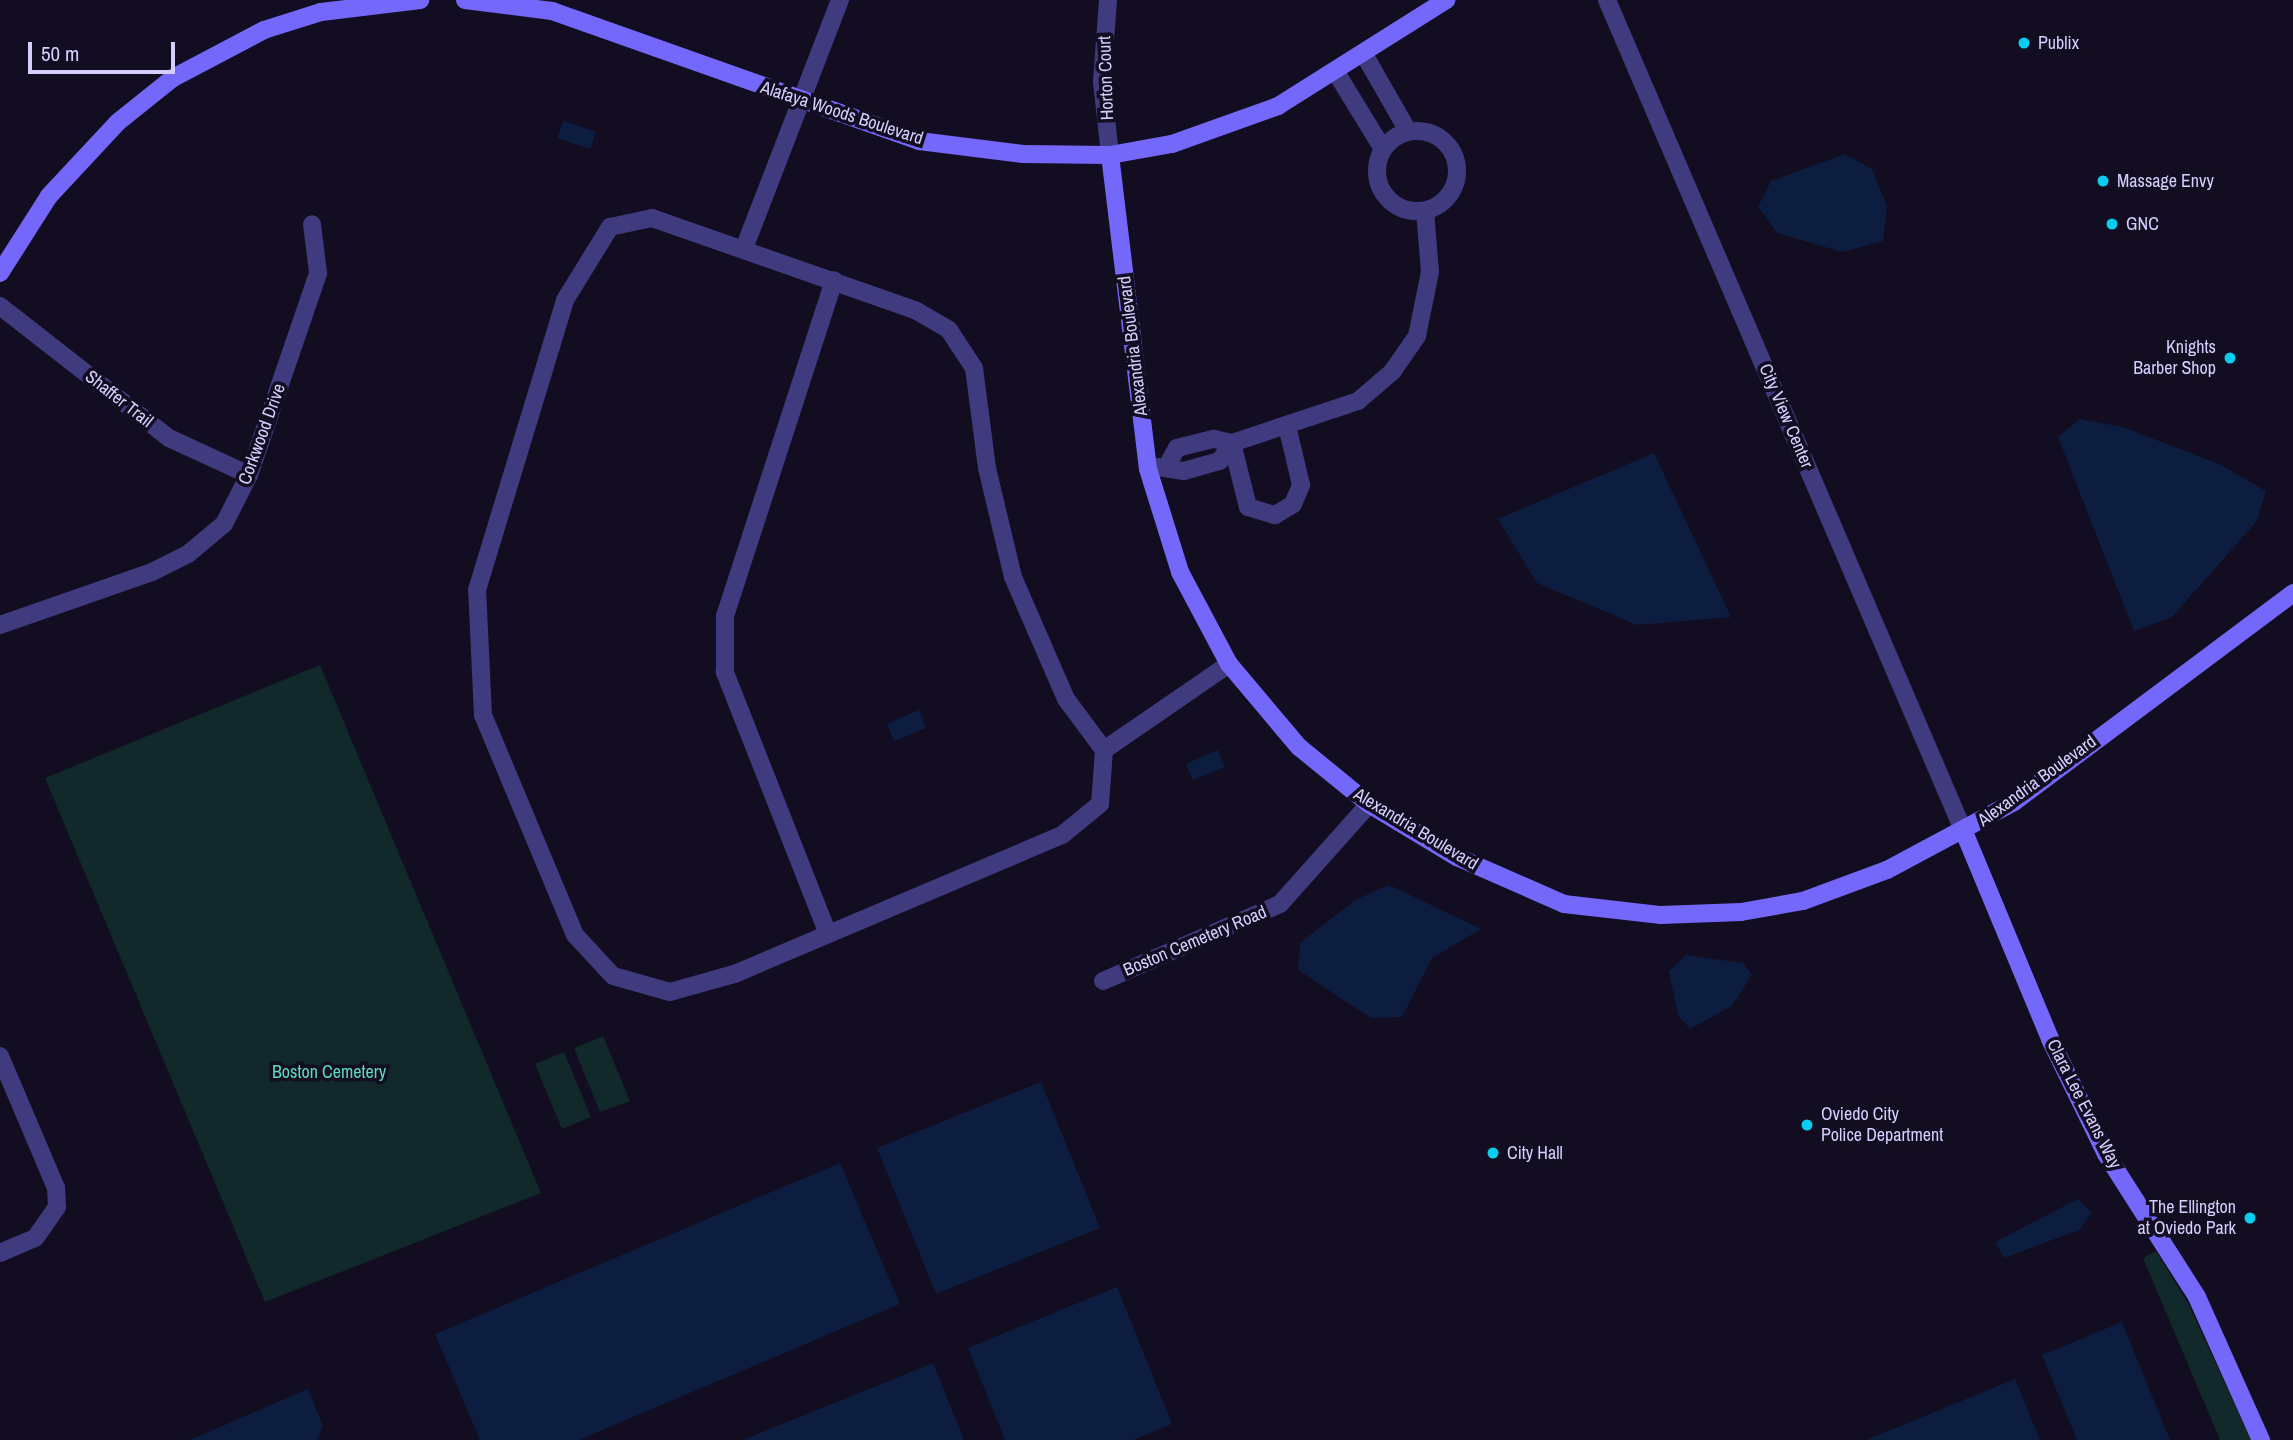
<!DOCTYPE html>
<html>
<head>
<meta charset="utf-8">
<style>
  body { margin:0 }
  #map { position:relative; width:2293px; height:1440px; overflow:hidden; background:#120d20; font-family:"Archivo Narrow",sans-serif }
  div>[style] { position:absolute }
  .green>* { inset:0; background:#11292a }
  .water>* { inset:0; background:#0d1d40 }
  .street>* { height:18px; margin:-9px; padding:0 9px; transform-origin:9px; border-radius:9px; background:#403a7e }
  .street>.ring { margin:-9px; padding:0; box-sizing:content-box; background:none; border:18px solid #403a7e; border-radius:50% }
  .secondary>* { height:18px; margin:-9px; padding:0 9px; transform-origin:9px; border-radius:9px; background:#7468fa }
  .dots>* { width:19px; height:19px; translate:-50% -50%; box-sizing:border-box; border:4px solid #120d20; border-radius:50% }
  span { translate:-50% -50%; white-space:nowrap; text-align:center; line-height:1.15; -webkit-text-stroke:7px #120d20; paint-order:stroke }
  .poi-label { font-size:18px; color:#d6cefd }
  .left { translate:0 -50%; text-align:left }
  .right { translate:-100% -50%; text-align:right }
  .street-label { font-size:18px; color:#d6cefd }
  .park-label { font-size:18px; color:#5ddbc2 }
  .scale { position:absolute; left:28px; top:42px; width:147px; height:32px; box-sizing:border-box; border:4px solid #d6cefd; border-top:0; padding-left:9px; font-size:21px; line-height:24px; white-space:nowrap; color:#d6cefd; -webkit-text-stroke:5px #120d20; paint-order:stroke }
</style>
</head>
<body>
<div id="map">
  <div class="green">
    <div style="clip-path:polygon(320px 665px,541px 1193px,265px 1302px,45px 778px)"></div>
    <div style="clip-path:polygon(603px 1036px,630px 1101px,600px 1112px,574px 1048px)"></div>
    <div style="clip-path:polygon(564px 1052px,591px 1117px,562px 1129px,535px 1064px)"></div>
    <div style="clip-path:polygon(2156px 1251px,2188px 1303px,2251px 1440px,2220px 1440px,2143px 1258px)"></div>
  </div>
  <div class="water">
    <div style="clip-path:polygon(563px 121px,596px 132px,590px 149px,557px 138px)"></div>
    <div style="clip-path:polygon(1845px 154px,1872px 169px,1887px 206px,1883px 241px,1842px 252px,1777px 233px,1758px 207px,1771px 181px)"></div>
    <div style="clip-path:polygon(2079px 419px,2123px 427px,2219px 464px,2266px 491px,2257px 521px,2172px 617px,2134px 631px,2058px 437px)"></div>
    <div style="clip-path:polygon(1654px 453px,1731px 617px,1637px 625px,1537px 583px,1498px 519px)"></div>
    <div style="clip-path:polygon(919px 710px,926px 728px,894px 741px,887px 724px)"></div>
    <div style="clip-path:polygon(1218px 750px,1225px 767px,1193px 780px,1186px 764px)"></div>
    <div style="clip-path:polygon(1389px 885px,1481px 929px,1432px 958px,1402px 1017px,1371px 1018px,1298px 970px,1300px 943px,1355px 900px)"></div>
    <div style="clip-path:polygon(1686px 955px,1743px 963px,1752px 975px,1732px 1006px,1690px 1029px,1678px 1015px,1669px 971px)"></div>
    <div style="clip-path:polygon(1041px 1082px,1100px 1228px,936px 1294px,877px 1148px)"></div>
    <div style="clip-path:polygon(840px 1163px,900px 1304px,579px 1440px,480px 1440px,435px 1334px)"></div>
    <div style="clip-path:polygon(2078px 1199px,2092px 1213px,2079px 1230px,2004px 1258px,1995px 1242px)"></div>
    <div style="clip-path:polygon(1117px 1287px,1172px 1424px,1133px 1440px,1005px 1440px,968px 1348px)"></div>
    <div style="clip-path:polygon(2122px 1322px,2170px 1440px,2077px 1440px,2042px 1355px)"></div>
    <div style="clip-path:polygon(933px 1363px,964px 1440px,743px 1440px)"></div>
    <div style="clip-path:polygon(2015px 1379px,2040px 1440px,1866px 1440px)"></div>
    <div style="clip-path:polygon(308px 1389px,323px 1426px,317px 1440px,190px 1440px)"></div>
  </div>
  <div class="street">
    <div style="left:1108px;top:0;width:82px;rotate:94.2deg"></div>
    <div style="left:1102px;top:82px;width:73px;rotate:83.7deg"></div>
    <div style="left:1607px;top:0;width:905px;rotate:66.78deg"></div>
    <div style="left:1365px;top:56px;width:86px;rotate:60.2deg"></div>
    <div style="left:1337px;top:74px;width:88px;rotate:58.5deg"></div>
    <div class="ring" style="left:1377px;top:131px;width:62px;height:62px"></div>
    <div style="left:652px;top:218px;width:279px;rotate:19.3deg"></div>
    <div style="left:915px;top:310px;width:39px;rotate:30deg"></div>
    <div style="left:949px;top:330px;width:45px;rotate:56.7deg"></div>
    <div style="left:974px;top:368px;width:101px;rotate:82.6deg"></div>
    <div style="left:987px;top:468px;width:112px;rotate:76.6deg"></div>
    <div style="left:1013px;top:577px;width:133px;rotate:66.5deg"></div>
    <div style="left:1066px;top:699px;width:64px;rotate:53.3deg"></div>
    <div style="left:1104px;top:750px;width:54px;rotate:94.2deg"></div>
    <div style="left:1100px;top:804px;width:49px;rotate:140.8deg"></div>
    <div style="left:1062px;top:835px;width:356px;rotate:157deg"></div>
    <div style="left:734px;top:974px;width:66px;rotate:164.3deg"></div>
    <div style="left:670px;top:992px;width:59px;rotate:-164.3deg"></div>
    <div style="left:613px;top:976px;width:56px;rotate:-132.8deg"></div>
    <div style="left:575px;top:935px;width:238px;rotate:-112.7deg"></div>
    <div style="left:483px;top:715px;width:125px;rotate:-92.7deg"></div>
    <div style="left:477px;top:590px;width:303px;rotate:-73.1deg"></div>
    <div style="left:565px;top:300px;width:86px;rotate:-58.3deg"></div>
    <div style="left:610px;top:227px;width:43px;rotate:-12.1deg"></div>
    <div style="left:745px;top:246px;width:264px;rotate:-68.9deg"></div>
    <div style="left:0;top:306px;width:214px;rotate:38deg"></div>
    <div style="left:169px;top:438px;width:88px;rotate:24.8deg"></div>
    <div style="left:1232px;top:443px;width:66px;rotate:76deg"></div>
    <div style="left:1248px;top:507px;width:28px;rotate:17deg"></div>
    <div style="left:1275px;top:515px;width:21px;rotate:-31deg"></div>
    <div style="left:1293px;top:504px;width:21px;rotate:-67deg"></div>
    <div style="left:1301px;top:485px;width:61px;rotate:-103.3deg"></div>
    <div style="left:1168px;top:464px;width:18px;rotate:-61deg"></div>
    <div style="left:1177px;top:448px;width:38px;rotate:-14deg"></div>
    <div style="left:1214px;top:439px;width:18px;rotate:13deg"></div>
    <div style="left:1232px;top:443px;width:133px;rotate:-18.4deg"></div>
    <div style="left:1358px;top:401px;width:45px;rotate:-40.5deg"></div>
    <div style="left:1392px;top:372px;width:44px;rotate:-55.2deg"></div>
    <div style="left:1417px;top:336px;width:65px;rotate:-78.5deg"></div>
    <div style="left:1430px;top:272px;width:61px;rotate:-94.7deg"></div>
    <div style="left:1158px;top:467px;width:26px;rotate:9deg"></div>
    <div style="left:1184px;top:471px;width:37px;rotate:-16deg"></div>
    <div style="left:1220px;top:461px;width:22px;rotate:-56deg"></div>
    <div style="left:0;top:625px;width:161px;rotate:-19.2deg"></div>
    <div style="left:152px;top:572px;width:40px;rotate:-26.6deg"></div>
    <div style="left:188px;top:554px;width:47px;rotate:-39.8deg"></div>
    <div style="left:224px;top:524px;width:55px;rotate:-63deg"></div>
    <div style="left:249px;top:475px;width:213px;rotate:-71.1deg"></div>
    <div style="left:318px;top:273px;width:49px;rotate:-97deg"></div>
    <div style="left:1104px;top:750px;width:152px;rotate:-34.5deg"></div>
    <div style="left:828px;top:934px;width:282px;rotate:-111.5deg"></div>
    <div style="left:725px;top:672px;width:56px;rotate:-90deg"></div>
    <div style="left:725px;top:616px;width:353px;rotate:-72deg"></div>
    <div style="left:1103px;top:981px;width:193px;rotate:-23.5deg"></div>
    <div style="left:1280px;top:904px;width:134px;rotate:-48.3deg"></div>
    <div style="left:0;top:1056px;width:143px;rotate:67deg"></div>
    <div style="left:56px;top:1188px;width:19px;rotate:87deg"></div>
    <div style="left:57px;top:1207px;width:38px;rotate:125deg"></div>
    <div style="left:35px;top:1238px;width:38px;rotate:157deg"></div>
  </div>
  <div class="secondary">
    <div style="left:465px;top:0;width:88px;rotate:7.2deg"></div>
    <div style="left:552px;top:11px;width:389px;rotate:19.5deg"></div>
    <div style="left:919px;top:141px;width:105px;rotate:7.1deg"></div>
    <div style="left:1023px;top:154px;width:87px;rotate:0.7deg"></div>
    <div style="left:1110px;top:155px;width:63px;rotate:-10.1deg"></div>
    <div style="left:1172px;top:144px;width:113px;rotate:-19.7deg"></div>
    <div style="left:1278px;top:106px;width:199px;rotate:-32.2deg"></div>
    <div style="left:1110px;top:155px;width:316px;rotate:83.1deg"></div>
    <div style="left:1148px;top:469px;width:108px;rotate:72.7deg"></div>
    <div style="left:1180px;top:572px;width:104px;rotate:62deg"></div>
    <div style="left:1229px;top:664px;width:109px;rotate:49.9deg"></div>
    <div style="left:1299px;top:747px;width:90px;rotate:39.2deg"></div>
    <div style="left:1369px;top:804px;width:103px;rotate:31.1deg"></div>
    <div style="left:1457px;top:857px;width:117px;rotate:23.7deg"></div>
    <div style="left:1564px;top:904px;width:98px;rotate:6.5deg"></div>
    <div style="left:1661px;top:915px;width:80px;rotate:-2.1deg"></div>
    <div style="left:1741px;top:912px;width:63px;rotate:-10.1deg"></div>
    <div style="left:1803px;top:901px;width:90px;rotate:-20.3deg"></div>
    <div style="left:1887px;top:870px;width:144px;rotate:-28.2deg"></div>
    <div style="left:2014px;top:802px;width:349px;rotate:-36.8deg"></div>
    <div style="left:0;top:273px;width:91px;rotate:-57.5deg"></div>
    <div style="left:49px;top:196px;width:101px;rotate:-47deg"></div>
    <div style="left:118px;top:122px;width:70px;rotate:-38.7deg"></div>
    <div style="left:173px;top:78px;width:103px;rotate:-27.8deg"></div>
    <div style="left:264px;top:30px;width:60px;rotate:-17.5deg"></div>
    <div style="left:321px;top:12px;width:100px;rotate:-6.9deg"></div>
    <div style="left:1964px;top:832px;width:224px;rotate:67.4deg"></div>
    <div style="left:2050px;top:1039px;width:128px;rotate:64deg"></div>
    <div style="left:2106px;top:1154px;width:169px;rotate:57.5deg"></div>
    <div style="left:2197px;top:1297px;width:157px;rotate:65.9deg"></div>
  </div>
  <div class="dots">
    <div style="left:2024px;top:43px;background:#08ccf0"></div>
    <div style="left:2103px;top:181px;background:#08ccf0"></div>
    <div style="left:2112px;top:224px;background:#08ccf0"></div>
    <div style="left:2230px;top:358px;background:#08ccf0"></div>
    <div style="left:1807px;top:1125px;background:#08ccf0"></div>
    <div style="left:1493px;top:1153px;background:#08ccf0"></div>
    <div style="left:2250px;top:1218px;background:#08ccf0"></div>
  </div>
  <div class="poi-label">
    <span class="left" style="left:2038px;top:43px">Publix</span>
    <span class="left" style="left:2117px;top:181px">Massage Envy</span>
    <span class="left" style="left:2126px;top:224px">GNC</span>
    <span class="right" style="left:2216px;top:358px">Knights<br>Barber Shop</span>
    <span class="left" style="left:1821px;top:1125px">Oviedo City<br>Police Department</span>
    <span class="left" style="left:1507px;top:1153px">City Hall</span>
    <span class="right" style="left:2236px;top:1218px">The Ellington<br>at Oviedo Park</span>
  </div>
  <div class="street-label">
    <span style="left:1106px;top:78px;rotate:-92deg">Horton Court</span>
    <span style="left:842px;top:113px;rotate:18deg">Alafaya Woods Boulevard</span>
    <span style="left:1133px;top:346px;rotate:-97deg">Alexandria Boulevard</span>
    <span style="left:119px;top:399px;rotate:38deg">Shaffer Trail</span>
    <span style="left:1786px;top:416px;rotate:67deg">City View Center</span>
    <span style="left:262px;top:434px;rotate:-70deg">Corkwood Drive</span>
    <span style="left:2037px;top:781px;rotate:-36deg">Alexandria Boulevard</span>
    <span style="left:1416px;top:829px;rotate:31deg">Alexandria Boulevard</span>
    <span style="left:1195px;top:941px;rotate:-23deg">Boston Cemetery Road</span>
    <span style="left:2084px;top:1104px;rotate:63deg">Clara Lee Evans Way</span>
  </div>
  <div class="park-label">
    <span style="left:329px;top:1072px">Boston Cemetery</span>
  </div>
  <div class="scale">50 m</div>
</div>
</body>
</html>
